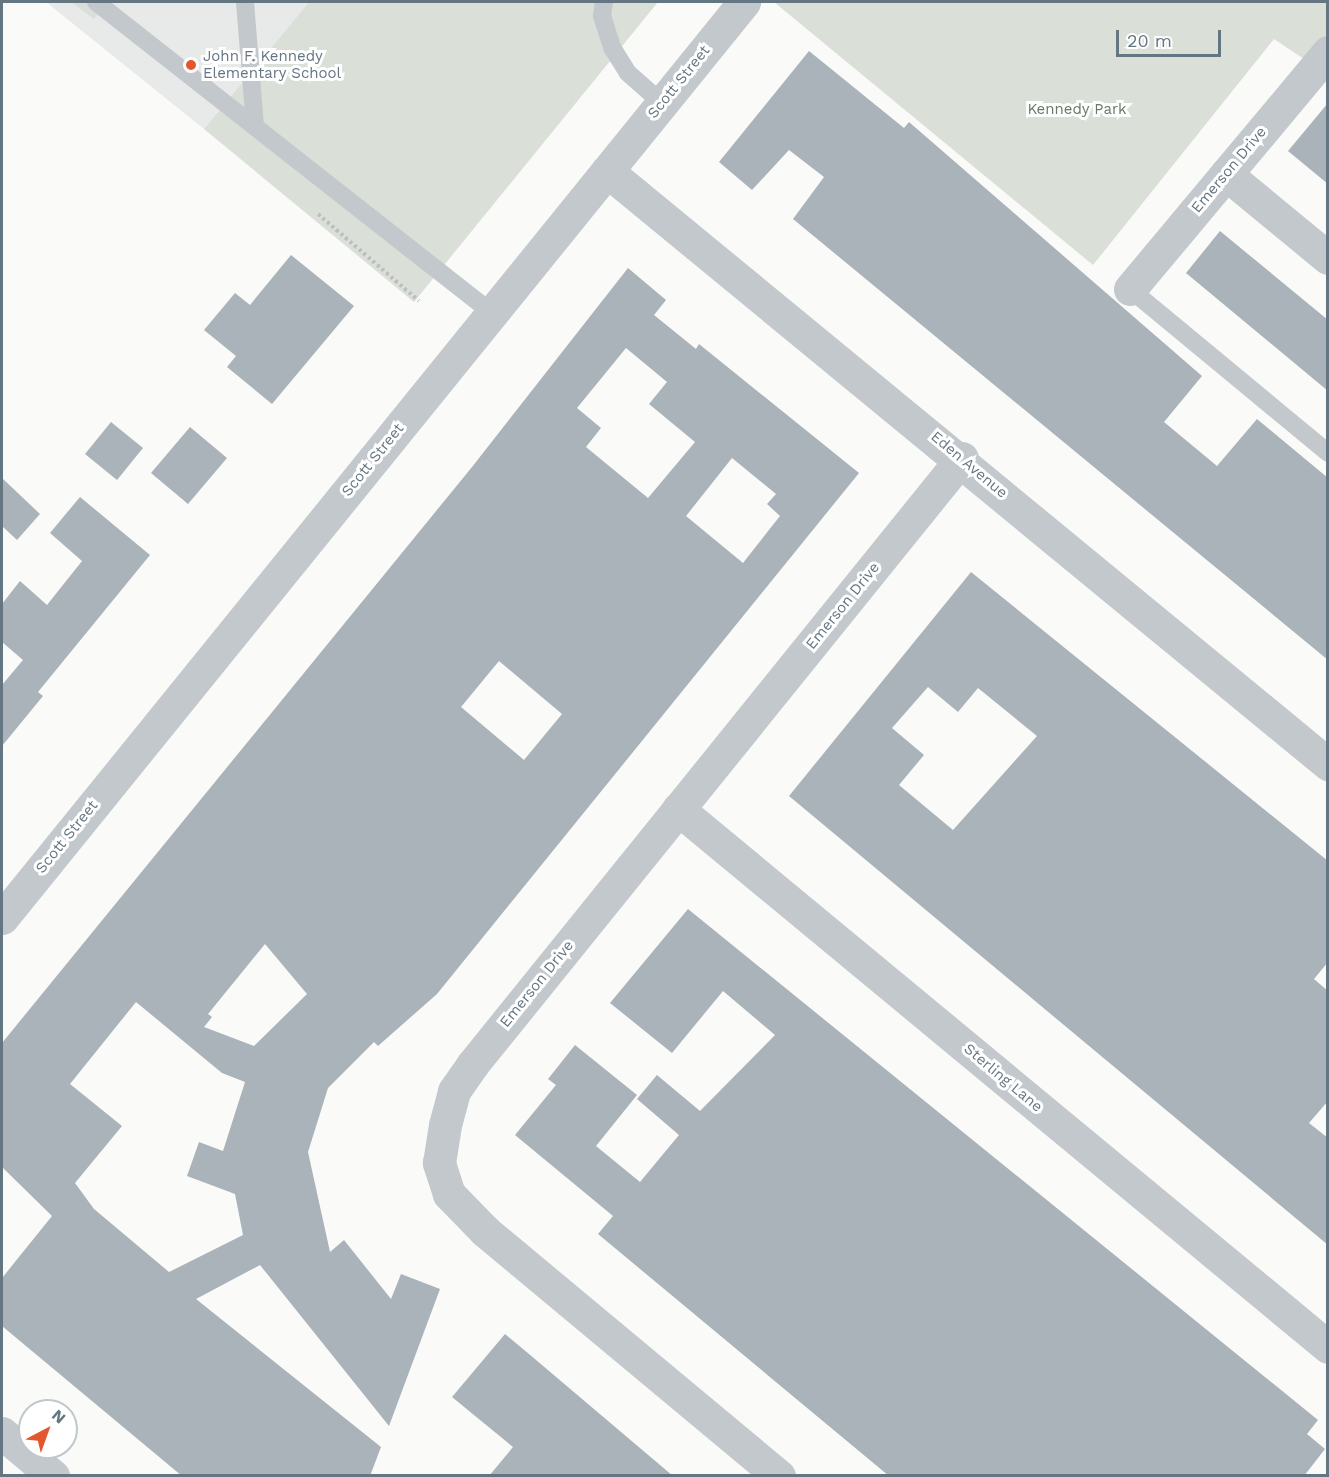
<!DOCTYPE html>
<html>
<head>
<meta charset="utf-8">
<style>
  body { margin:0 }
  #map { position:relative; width:1329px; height:1477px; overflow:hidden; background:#fafaf8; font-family:"Work Sans",sans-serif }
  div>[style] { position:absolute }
  .built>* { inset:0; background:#e8e9e9 }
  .green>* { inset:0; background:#dadfd7 }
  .building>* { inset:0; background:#aab3b9 }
  .path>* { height:4px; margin-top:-2px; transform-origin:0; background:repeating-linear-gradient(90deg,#bbbfc2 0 3px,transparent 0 6px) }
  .lane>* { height:18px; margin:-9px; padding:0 9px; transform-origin:9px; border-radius:9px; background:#c3c8cc }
  .street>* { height:33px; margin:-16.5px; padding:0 16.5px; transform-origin:16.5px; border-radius:16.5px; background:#c3c8cc }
  .dots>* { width:16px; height:16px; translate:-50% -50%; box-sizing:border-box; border:3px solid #fff; border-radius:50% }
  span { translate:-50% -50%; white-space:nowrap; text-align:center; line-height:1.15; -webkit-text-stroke:6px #fff; paint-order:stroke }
  .poi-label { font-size:15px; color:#657683 }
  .left { translate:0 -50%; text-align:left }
  .street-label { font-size:15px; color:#657683 }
  .park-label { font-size:15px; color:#687a64 }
  .frame { position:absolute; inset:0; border:3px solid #657683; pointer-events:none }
  .north { position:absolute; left:18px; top:1399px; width:60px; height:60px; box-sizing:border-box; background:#fff; border:2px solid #c1c8cd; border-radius:50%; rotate:41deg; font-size:16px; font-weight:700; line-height:24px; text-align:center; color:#657683 }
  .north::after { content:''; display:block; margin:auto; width:21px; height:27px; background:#e4572e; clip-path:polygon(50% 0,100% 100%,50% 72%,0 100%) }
  .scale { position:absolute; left:1116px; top:30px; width:105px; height:27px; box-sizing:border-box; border:3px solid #657683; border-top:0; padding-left:8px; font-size:18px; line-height:21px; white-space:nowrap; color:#657683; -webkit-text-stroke:4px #fff; paint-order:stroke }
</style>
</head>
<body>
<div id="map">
  <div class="built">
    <div style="clip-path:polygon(46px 2px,309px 2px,204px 129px)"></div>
  </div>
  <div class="green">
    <div style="clip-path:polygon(71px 2px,108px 2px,94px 19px)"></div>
    <div style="clip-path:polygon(309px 2px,658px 2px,414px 302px,204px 129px)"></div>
    <div style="clip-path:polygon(774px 2px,1327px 2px,1327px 35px,1307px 61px,1274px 39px,1093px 265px)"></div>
  </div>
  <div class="building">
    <div style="clip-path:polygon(809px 51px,904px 128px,909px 122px,1202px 376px,1164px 422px,1217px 466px,1257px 419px,1328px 478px,1328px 660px,793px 219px,824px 177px,789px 150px,752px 190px,719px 162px)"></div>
    <div style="clip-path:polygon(1328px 103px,1328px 184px,1288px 151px)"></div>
    <div style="clip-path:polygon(1220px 231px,1328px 320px,1328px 391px,1186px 273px)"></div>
    <div style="clip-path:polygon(291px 255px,354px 306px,272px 404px,227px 367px,236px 356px,204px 330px,235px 293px,250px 305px)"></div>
    <div style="clip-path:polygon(evenodd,628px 268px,666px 300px,654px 315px,696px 349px,699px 344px,859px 473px,437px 994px,378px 1046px,374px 1042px,328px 1088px,308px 1152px,330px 1252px,344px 1240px,391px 1299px,401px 1274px,440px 1289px,389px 1426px,260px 1265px,196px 1299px,381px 1447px,370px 1476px,182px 1476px,2px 1326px,2px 1278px,52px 1216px,2px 1167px,2px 1043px,472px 467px,628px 268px,626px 348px,667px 382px,649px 404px,695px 442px,648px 498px,586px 447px,601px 428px,577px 408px,626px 348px,628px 268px,732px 458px,776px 494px,767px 504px,780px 516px,743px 563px,686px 516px,732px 458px,628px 268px,499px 661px,562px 714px,524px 760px,461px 707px,499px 661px,628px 268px,265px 944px,307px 994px,254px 1046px,204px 1027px,212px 1017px,208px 1014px,265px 944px,628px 268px,136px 1002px,222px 1073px,245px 1082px,223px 1151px,199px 1142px,187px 1176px,235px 1194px,243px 1235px,169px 1272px,94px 1209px,75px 1183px,122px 1126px,70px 1084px,136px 1002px)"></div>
    <div style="clip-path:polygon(111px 422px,143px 448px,117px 480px,85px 454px)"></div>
    <div style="clip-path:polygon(190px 427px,227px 458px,188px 504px,151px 473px)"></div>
    <div style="clip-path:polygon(2px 478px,40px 514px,17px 540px,2px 526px)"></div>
    <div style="clip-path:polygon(80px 497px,150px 555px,38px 692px,43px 696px,2px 746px,2px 685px,23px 660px,2px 642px,2px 604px,20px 581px,47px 605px,82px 561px,50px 533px)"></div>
    <div style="clip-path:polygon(evenodd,971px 572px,1328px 861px,1328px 962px,1314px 979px,1328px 991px,1328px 1101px,1309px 1123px,1328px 1138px,1328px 1245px,789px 796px,971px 572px,928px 687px,958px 712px,978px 688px,1037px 736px,953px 830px,899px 785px,924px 755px,892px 728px,928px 687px)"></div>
    <div style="clip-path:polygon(688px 909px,1318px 1420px,1307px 1434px,1325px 1449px,1304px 1476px,889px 1476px,598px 1234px,613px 1216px,515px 1135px,556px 1085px,548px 1079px,575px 1045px,637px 1095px,596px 1146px,640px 1182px,679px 1135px,637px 1099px,657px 1075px,700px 1111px,775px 1035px,723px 991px,672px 1053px,610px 1003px)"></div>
    <div style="clip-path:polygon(505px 1334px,529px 1354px,673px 1476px,489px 1476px,513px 1447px,452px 1397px)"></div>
  </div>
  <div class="path">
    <div style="left:318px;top:214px;width:133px;rotate:40.7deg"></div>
  </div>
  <div class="lane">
    <div style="left:96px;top:2px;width:504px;rotate:38.14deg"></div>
    <div style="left:245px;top:2px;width:125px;rotate:85.4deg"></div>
    <div style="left:604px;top:2px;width:14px;rotate:98deg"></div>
    <div style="left:602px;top:16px;width:35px;rotate:72deg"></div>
    <div style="left:613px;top:49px;width:28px;rotate:58deg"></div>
    <div style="left:628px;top:73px;width:45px;rotate:41.4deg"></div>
    <div style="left:1130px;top:289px;width:257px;rotate:39.6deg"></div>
  </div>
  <div class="street">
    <div style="left:607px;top:171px;width:934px;rotate:39.44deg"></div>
    <div style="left:1226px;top:174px;width:132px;rotate:39.5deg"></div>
    <div style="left:1130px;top:289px;width:309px;rotate:-50.1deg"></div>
    <div style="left:678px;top:809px;width:844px;rotate:39.61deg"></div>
    <div style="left:2px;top:918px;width:1179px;rotate:-50.99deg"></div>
    <div style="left:2px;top:1433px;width:67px;rotate:40.1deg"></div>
    <div style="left:779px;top:1476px;width:383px;rotate:-140.2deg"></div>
    <div style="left:485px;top:1231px;width:52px;rotate:-134.2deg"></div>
    <div style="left:449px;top:1194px;width:33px;rotate:-108deg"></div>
    <div style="left:439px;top:1163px;width:38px;rotate:-81deg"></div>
    <div style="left:445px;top:1125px;width:35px;rotate:-75deg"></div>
    <div style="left:454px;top:1091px;width:32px;rotate:-55deg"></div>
    <div style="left:472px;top:1065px;width:780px;rotate:-51.09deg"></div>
  </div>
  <div class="dots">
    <div style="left:191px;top:65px;background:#e4572e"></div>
  </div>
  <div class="poi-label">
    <span class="left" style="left:203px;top:65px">John F. Kennedy<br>Elementary School</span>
  </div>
  <div class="street-label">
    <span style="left:679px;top:82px;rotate:-51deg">Scott Street</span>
    <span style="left:1229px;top:170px;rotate:-50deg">Emerson Drive</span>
    <span style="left:373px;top:460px;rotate:-51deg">Scott Street</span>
    <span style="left:969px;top:465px;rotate:40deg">Eden Avenue</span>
    <span style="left:843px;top:606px;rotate:-51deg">Emerson Drive</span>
    <span style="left:67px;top:837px;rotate:-51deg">Scott Street</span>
    <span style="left:537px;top:984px;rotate:-51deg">Emerson Drive</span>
    <span style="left:1003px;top:1078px;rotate:40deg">Sterling Lane</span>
  </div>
  <div class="park-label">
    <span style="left:1077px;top:110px">Kennedy Park</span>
  </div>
  <div class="frame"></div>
  <div class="north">N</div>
  <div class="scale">20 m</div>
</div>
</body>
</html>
